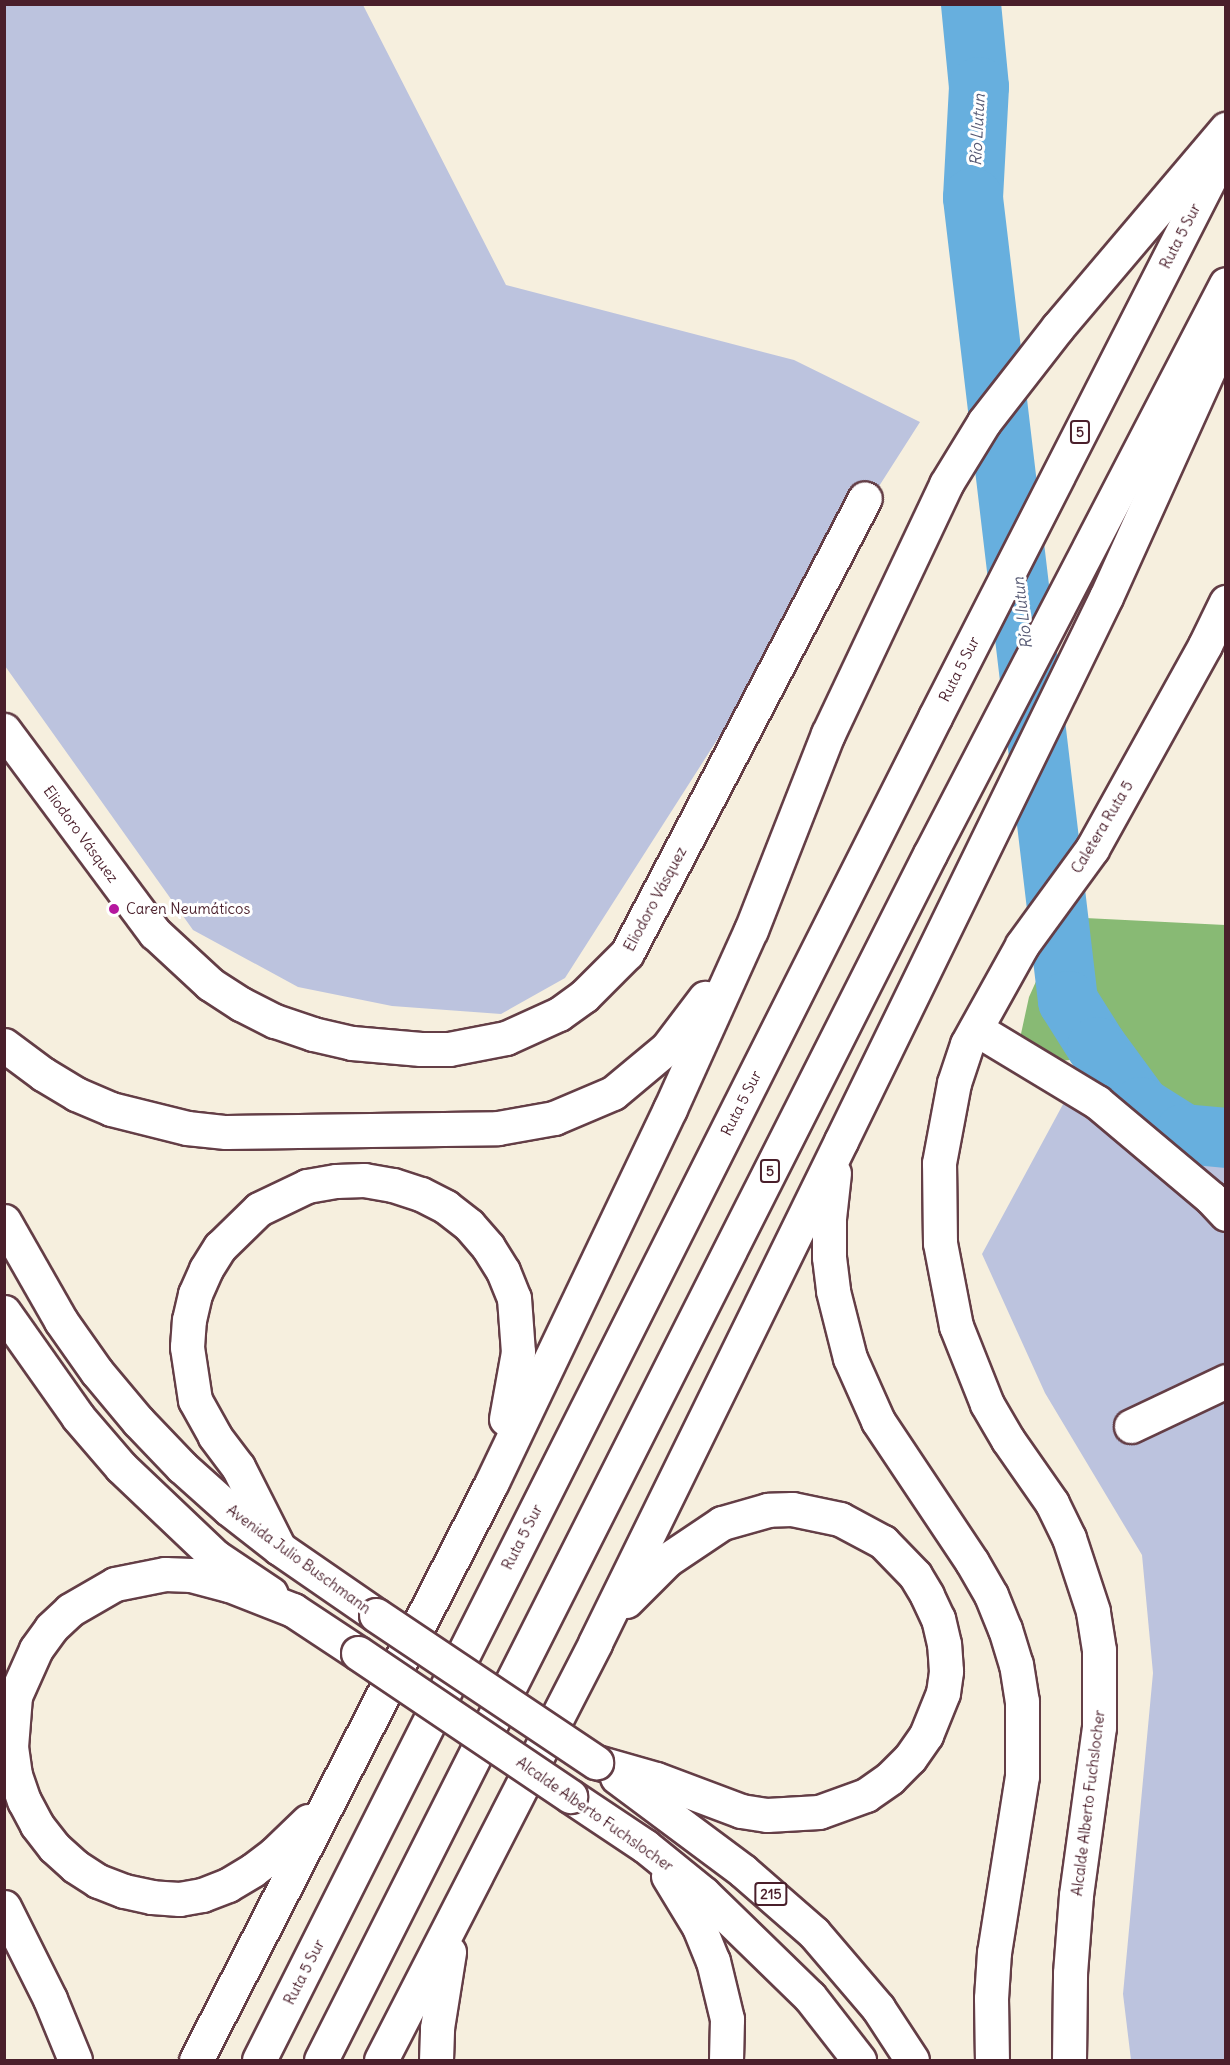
<!DOCTYPE html>
<html>
<head>
<meta charset="utf-8">
<style>
  body { margin:0 }
  #map { position:relative; width:1230px; height:2065px; overflow:hidden; background:#f6efde; font-family:Delius,sans-serif }
  div>[style] { position:absolute }
  .industrial>* { inset:0; background:#bcc3de }
  .forest>* { inset:0; background:#88ba74 }
  .river>* { height:60px; margin:-30px; padding:0 30px; transform-origin:30px; border-radius:30px; background:#67afde }
  .roads { filter:drop-shadow(2px 0 #643e46) drop-shadow(-2px 0 #643e46) drop-shadow(0 2px #643e46) drop-shadow(0 -2px #643e46) }
  .minor>* { height:33px; margin:-16.5px; padding:0 16.5px; transform-origin:16.5px; border-radius:16.5px; background:#fff }
  .major>* { height:33px; margin:-16.5px; padding:0 16.5px; transform-origin:16.5px; border-radius:16.5px; background:#fff }
  .highway>* { height:33px; margin:-16.5px; padding:0 16.5px; transform-origin:16.5px; border-radius:16.5px; background:#fff }
  .bridges { filter:drop-shadow(2px 0 #643e46) drop-shadow(-2px 0 #643e46) drop-shadow(0 2px #643e46) drop-shadow(0 -2px #643e46) }
  .highway-bridge>* { height:33px; margin:-16.5px; padding:0 16.5px; transform-origin:16.5px; border-radius:16.5px; background:#fff }
  .dots>* { width:16px; height:16px; translate:-50% -50%; box-sizing:border-box; border:3px solid #fff; border-radius:50% }
  span { translate:-50% -50%; white-space:nowrap; text-align:center; line-height:1.15; -webkit-text-stroke:6px #fff; paint-order:stroke }
  .shield-label span { padding:2px 4px; background:#fff; border:2px solid; border-radius:4px; -webkit-text-stroke-width:0 }
  .shield-label { font-size:14px; color:#4a1f2b; font-weight:700 }
  .street-label { font-size:15px; color:#4a1f2b }
  .poi-label { font-size:15px; color:#4a1f2b }
  .left { translate:0 -50%; text-align:left }
  .water-label { font-size:16px; color:#565973; font-style:italic }
  .frame { position:absolute; inset:0; border:6px solid #4a1f2b; pointer-events:none }
</style>
</head>
<body>
<div id="map">
  <div class="industrial">
    <div style="clip-path:polygon(4px 5px,363px 5px,506px 285px,794px 360px,920px 422px,565px 978px,501px 1014px,392px 1006px,298px 987px,193px 930px,5px 666px)"></div>
    <div style="clip-path:polygon(1088px 1058px,1225px 1147px,1225px 2060px,1131px 2060px,1123px 1994px,1153px 1673px,1142px 1555px,1045px 1393px,982px 1254px)"></div>
  </div>
  <div class="forest">
    <div style="clip-path:polygon(1065px 917px,1225px 925px,1225px 1147px,1088px 1058px,1014px 1066px,1029px 997px)"></div>
  </div>
  <div class="river">
    <div style="left:971px;top:4px;width:83px;rotate:84.5deg"></div>
    <div style="left:979px;top:87px;width:111px;rotate:93.1deg"></div>
    <div style="left:973px;top:198px;width:809px;rotate:83.25deg"></div>
    <div style="left:1068px;top:1001px;width:54px;rotate:57.8deg"></div>
    <div style="left:1097px;top:1047px;width:74px;rotate:53.7deg"></div>
    <div style="left:1141px;top:1107px;width:51px;rotate:32.1deg"></div>
    <div style="left:1184px;top:1134px;width:42px;rotate:5.4deg"></div>
  </div>
  <div class="roads">
    <div class="minor">
      <div style="left:4px;top:730px;width:253px;rotate:53.4deg"></div>
      <div style="left:155px;top:933px;width:75px;rotate:42.8deg"></div>
      <div style="left:210px;top:984px;width:37px;rotate:33deg"></div>
      <div style="left:241px;top:1004px;width:38px;rotate:27deg"></div>
      <div style="left:275px;top:1021px;width:40px;rotate:18.9deg"></div>
      <div style="left:313px;top:1034px;width:40px;rotate:13deg"></div>
      <div style="left:352px;top:1043px;width:69px;rotate:5deg"></div>
      <div style="left:421px;top:1049px;width:28px"></div>
      <div style="left:449px;top:1049px;width:58px;rotate:-10.9deg"></div>
      <div style="left:506px;top:1038px;width:58px;rotate:-24.4deg"></div>
      <div style="left:559px;top:1014px;width:31px;rotate:-36deg"></div>
      <div style="left:584px;top:996px;width:61px;rotate:-45deg"></div>
      <div style="left:627px;top:953px;width:513px;rotate:-62.39deg"></div>
      <div style="left:976px;top:1029px;width:141px;rotate:31.1deg"></div>
      <div style="left:1097px;top:1102px;width:149px;rotate:40.1deg"></div>
      <div style="left:1211px;top:1198px;width:22px;rotate:47deg"></div>
      <div style="left:1131px;top:1426px;width:105px;rotate:-25.3deg"></div>
      <div style="left:1069px;top:2060px;width:87px;rotate:-89.3deg"></div>
      <div style="left:1070px;top:1973px;width:78px;rotate:-85.6deg"></div>
      <div style="left:1076px;top:1895px;width:170px;rotate:-82.2deg"></div>
      <div style="left:1099px;top:1727px;width:77px;rotate:-90deg"></div>
      <div style="left:1099px;top:1650px;width:39px;rotate:-99deg"></div>
      <div style="left:1093px;top:1611px;width:77px;rotate:-108.2deg"></div>
      <div style="left:1069px;top:1538px;width:39px;rotate:-116deg"></div>
      <div style="left:1052px;top:1503px;width:77px;rotate:-124.9deg"></div>
      <div style="left:1008px;top:1440px;width:42px;rotate:-120.3deg"></div>
      <div style="left:987px;top:1404px;width:84px;rotate:-111.7deg"></div>
      <div style="left:956px;top:1326px;width:85px;rotate:-100.9deg"></div>
      <div style="left:940px;top:1243px;width:80px;rotate:-90.7deg"></div>
      <div style="left:939px;top:1163px;width:81px;rotate:-79.4deg"></div>
      <div style="left:954px;top:1083px;width:41px;rotate:-71.6deg"></div>
      <div style="left:967px;top:1044px;width:113px;rotate:-60.9deg"></div>
      <div style="left:1022px;top:945px;width:119px;rotate:-53.9deg"></div>
      <div style="left:1092px;top:849px;width:233px;rotate:-61deg"></div>
      <div style="left:1205px;top:645px;width:48px;rotate:-64deg"></div>
    </div>
    <div class="major">
      <div style="left:4px;top:1221px;width:115px;rotate:60.3deg"></div>
      <div style="left:61px;top:1321px;width:62px;rotate:54.8deg"></div>
      <div style="left:97px;top:1372px;width:64px;rotate:50.1deg"></div>
      <div style="left:138px;top:1421px;width:64px;rotate:46.3deg"></div>
      <div style="left:182px;top:1467px;width:63px;rotate:41.8deg"></div>
      <div style="left:229px;top:1509px;width:63px;rotate:38deg"></div>
      <div style="left:4px;top:1312px;width:128px;rotate:54.8deg"></div>
      <div style="left:78px;top:1417px;width:66px;rotate:49.3deg"></div>
      <div style="left:121px;top:1467px;width:131px;rotate:43.5deg"></div>
      <div style="left:216px;top:1557px;width:66px;rotate:33.9deg"></div>
    </div>
    <div class="highway">
      <div style="left:4px;top:1045px;width:49px;rotate:36.6deg"></div>
      <div style="left:43px;top:1074px;width:39px;rotate:31deg"></div>
      <div style="left:76px;top:1094px;width:38px;rotate:23deg"></div>
      <div style="left:111px;top:1109px;width:78px;rotate:14deg"></div>
      <div style="left:187px;top:1128px;width:39px;rotate:6deg"></div>
      <div style="left:226px;top:1132px;width:272px;rotate:-0.8deg"></div>
      <div style="left:498px;top:1128px;width:57px;rotate:-10.1deg"></div>
      <div style="left:554px;top:1118px;width:64px;rotate:-23deg"></div>
      <div style="left:613px;top:1093px;width:70px;rotate:-39.8deg"></div>
      <div style="left:667px;top:1048px;width:63px;rotate:-52.8deg"></div>
      <div style="left:834px;top:1173px;width:45px;rotate:96.3deg"></div>
      <div style="left:829px;top:1218px;width:39px;rotate:90deg"></div>
      <div style="left:829px;top:1257px;width:34px;rotate:83deg"></div>
      <div style="left:833px;top:1291px;width:69px;rotate:75.8deg"></div>
      <div style="left:850px;top:1358px;width:69px;rotate:66deg"></div>
      <div style="left:878px;top:1421px;width:169px;rotate:56.3deg"></div>
      <div style="left:972px;top:1562px;width:38px;rotate:60deg"></div>
      <div style="left:991px;top:1595px;width:37px;rotate:68deg"></div>
      <div style="left:1005px;top:1629px;width:37px;rotate:73deg"></div>
      <div style="left:1016px;top:1664px;width:37px;rotate:81deg"></div>
      <div style="left:1022px;top:1701px;width:75px;rotate:90deg"></div>
      <div style="left:1022px;top:1776px;width:178px;rotate:99deg"></div>
      <div style="left:994px;top:1952px;width:46px;rotate:93.7deg"></div>
      <div style="left:991px;top:1998px;width:62px;rotate:89.1deg"></div>
      <div style="left:376px;top:1615px;width:118px;rotate:-145.4deg"></div>
      <div style="left:279px;top:1548px;width:91px;rotate:-116.8deg"></div>
      <div style="left:238px;top:1467px;width:39px;rotate:-127deg"></div>
      <div style="left:215px;top:1436px;width:41px;rotate:-119.1deg"></div>
      <div style="left:195px;top:1400px;width:54px;rotate:-98.6deg"></div>
      <div style="left:187px;top:1347px;width:27px;rotate:-86deg"></div>
      <div style="left:189px;top:1320px;width:27px;rotate:-77deg"></div>
      <div style="left:195px;top:1294px;width:27px;rotate:-66deg"></div>
      <div style="left:206px;top:1269px;width:26px;rotate:-58deg"></div>
      <div style="left:220px;top:1247px;width:54px;rotate:-44.3deg"></div>
      <div style="left:259px;top:1209px;width:53px;rotate:-25.6deg"></div>
      <div style="left:307px;top:1186px;width:29px;rotate:-10deg"></div>
      <div style="left:336px;top:1181px;width:28px;rotate:-2deg"></div>
      <div style="left:364px;top:1180px;width:29px;rotate:10deg"></div>
      <div style="left:393px;top:1185px;width:29px;rotate:18deg"></div>
      <div style="left:421px;top:1194px;width:28px;rotate:27deg"></div>
      <div style="left:446px;top:1207px;width:29px;rotate:38deg"></div>
      <div style="left:469px;top:1225px;width:29px;rotate:49deg"></div>
      <div style="left:488px;top:1247px;width:28px;rotate:58deg"></div>
      <div style="left:503px;top:1271px;width:29px;rotate:68deg"></div>
      <div style="left:514px;top:1298px;width:54px;rotate:85.8deg"></div>
      <div style="left:518px;top:1352px;width:68px;rotate:100.2deg"></div>
      <div style="left:596px;top:1762px;width:62px;rotate:15.8deg"></div>
      <div style="left:656px;top:1779px;width:91px;rotate:20.6deg"></div>
      <div style="left:741px;top:1811px;width:26px;rotate:9deg"></div>
      <div style="left:767px;top:1815px;width:52px;rotate:-3.3deg"></div>
      <div style="left:819px;top:1812px;width:50px;rotate:-19.9deg"></div>
      <div style="left:866px;top:1795px;width:29px;rotate:-35deg"></div>
      <div style="left:890px;top:1778px;width:28px;rotate:-45deg"></div>
      <div style="left:910px;top:1758px;width:28px;rotate:-55deg"></div>
      <div style="left:926px;top:1735px;width:45px;rotate:-68deg"></div>
      <div style="left:943px;top:1693px;width:22px;rotate:-82deg"></div>
      <div style="left:946px;top:1671px;width:27px;rotate:-94deg"></div>
      <div style="left:944px;top:1644px;width:26px;rotate:-103deg"></div>
      <div style="left:938px;top:1619px;width:26px;rotate:-115deg"></div>
      <div style="left:927px;top:1595px;width:23px;rotate:-121deg"></div>
      <div style="left:915px;top:1575px;width:46px;rotate:-134.1deg"></div>
      <div style="left:883px;top:1542px;width:49px;rotate:-151.9deg"></div>
      <div style="left:840px;top:1519px;width:49px;rotate:-168.2deg"></div>
      <div style="left:792px;top:1509px;width:24px;rotate:178deg"></div>
      <div style="left:768px;top:1510px;width:48px;rotate:164.2deg"></div>
      <div style="left:722px;top:1523px;width:66px;rotate:146.1deg"></div>
      <div style="left:667px;top:1560px;width:58px;rotate:135deg"></div>
      <div style="left:617px;top:1777px;width:157px;rotate:36.7deg"></div>
      <div style="left:743px;top:1871px;width:94px;rotate:41.1deg"></div>
      <div style="left:814px;top:1933px;width:99px;rotate:49.5deg"></div>
      <div style="left:878px;top:2008px;width:62px;rotate:56.8deg"></div>
      <div style="left:570px;top:1796px;width:90px;rotate:33.7deg"></div>
      <div style="left:645px;top:1846px;width:75px;rotate:39deg"></div>
      <div style="left:703px;top:1893px;width:149px;rotate:44.2deg"></div>
      <div style="left:810px;top:1997px;width:80px;rotate:52.1deg"></div>
      <div style="left:308px;top:1821px;width:47px;rotate:135.9deg"></div>
      <div style="left:274px;top:1854px;width:26px;rotate:143deg"></div>
      <div style="left:253px;top:1870px;width:29px;rotate:149deg"></div>
      <div style="left:228px;top:1885px;width:28px;rotate:159deg"></div>
      <div style="left:202px;top:1895px;width:23px;rotate:170deg"></div>
      <div style="left:179px;top:1899px;width:27px;rotate:-176deg"></div>
      <div style="left:152px;top:1897px;width:29px;rotate:-168deg"></div>
      <div style="left:124px;top:1891px;width:28px;rotate:-159deg"></div>
      <div style="left:98px;top:1881px;width:27px;rotate:-147deg"></div>
      <div style="left:75px;top:1866px;width:28px;rotate:-138deg"></div>
      <div style="left:54px;top:1847px;width:28px;rotate:-128deg"></div>
      <div style="left:37px;top:1825px;width:27px;rotate:-118deg"></div>
      <div style="left:24px;top:1801px;width:28px;rotate:-109deg"></div>
      <div style="left:15px;top:1775px;width:28px;rotate:-98deg"></div>
      <div style="left:11px;top:1747px;width:51px;rotate:-85.5deg"></div>
      <div style="left:15px;top:1696px;width:51px;rotate:-65.9deg"></div>
      <div style="left:36px;top:1649px;width:26px;rotate:-54deg"></div>
      <div style="left:51px;top:1628px;width:26px;rotate:-43deg"></div>
      <div style="left:70px;top:1610px;width:52px;rotate:-30deg"></div>
      <div style="left:115px;top:1584px;width:51px;rotate:-11.3deg"></div>
      <div style="left:165px;top:1574px;width:26px;rotate:2deg"></div>
      <div style="left:191px;top:1575px;width:39px;rotate:15deg"></div>
      <div style="left:229px;top:1585px;width:69px;rotate:21.3deg"></div>
      <div style="left:293px;top:1610px;width:78px;rotate:33.5deg"></div>
      <div style="left:668px;top:1876px;width:60px;rotate:58.7deg"></div>
      <div style="left:699px;top:1927px;width:37px;rotate:68deg"></div>
      <div style="left:713px;top:1961px;width:60px;rotate:76.4deg"></div>
      <div style="left:727px;top:2019px;width:41px;rotate:91.4deg"></div>
      <div style="left:4px;top:1907px;width:103px;rotate:63.4deg"></div>
      <div style="left:50px;top:1999px;width:66px;rotate:67.7deg"></div>
      <div style="left:196px;top:2060px;width:649px;rotate:-62.88deg"></div>
      <div style="left:492px;top:1482px;width:413px;rotate:-64.5deg"></div>
      <div style="left:670px;top:1109px;width:196px;rotate:-65.7deg"></div>
      <div style="left:751px;top:930px;width:211px;rotate:-68.6deg"></div>
      <div style="left:828px;top:734px;width:276px;rotate:-64.7deg"></div>
      <div style="left:946px;top:484px;width:73px;rotate:-58.5deg"></div>
      <div style="left:984px;top:422px;width:120px;rotate:-52.1deg"></div>
      <div style="left:1058px;top:327px;width:260px;rotate:-49.7deg"></div>
      <div style="left:259px;top:2060px;width:1504px;rotate:-63.28deg"></div>
      <div style="left:935px;top:717px;width:634px;rotate:-62.99deg"></div>
      <div style="left:321px;top:2060px;width:1351px;rotate:-63.21deg"></div>
      <div style="left:930px;top:854px;width:642px;rotate:-62.56deg"></div>
      <div style="left:381px;top:2060px;width:469px;rotate:-62.8deg"></div>
      <div style="left:595px;top:1643px;width:559px;rotate:-63.89deg"></div>
      <div style="left:841px;top:1141px;width:605px;rotate:-64.03deg"></div>
      <div style="left:1106px;top:597px;width:292px;rotate:-65.7deg"></div>
      <div style="left:436px;top:2060px;width:32px;rotate:-88deg"></div>
      <div style="left:437px;top:2028px;width:77px;rotate:-81deg"></div>
    </div>
  </div>
  <div class="bridges">
    <div class="highway-bridge">
      <div style="left:376px;top:1615px;width:265px;rotate:33.8deg"></div>
      <div style="left:358px;top:1653px;width:256px;rotate:34deg"></div>
    </div>
  </div>
  <div class="dots">
    <div style="left:114px;top:909px;background:#b5179e"></div>
  </div>
  <div class="shield-label">
    <span style="left:1080px;top:432px">5</span>
    <span style="left:770px;top:1171px">5</span>
    <span style="left:771px;top:1894px">215</span>
  </div>
  <div class="street-label">
    <span style="left:1180px;top:236px;rotate:-63deg">Ruta 5 Sur</span>
    <span style="left:959px;top:669px;rotate:-63deg">Ruta 5 Sur</span>
    <span style="left:1102px;top:827px;rotate:-59deg">Caletera Ruta 5</span>
    <span style="left:81px;top:834px;rotate:54deg">Eliodoro Vásquez</span>
    <span style="left:655px;top:899px;rotate:-62deg">Eliodoro Vásquez</span>
    <span style="left:741px;top:1103px;rotate:-63deg">Ruta 5 Sur</span>
    <span style="left:522px;top:1537px;rotate:-63deg">Ruta 5 Sur</span>
    <span style="left:299px;top:1559px;rotate:36deg">Avenida Julio Buschmann</span>
    <span style="left:1088px;top:1803px;rotate:-83deg">Alcalde Alberto Fuchslocher</span>
    <span style="left:595px;top:1814px;rotate:35deg">Alcalde Alberto Fuchslocher</span>
    <span style="left:304px;top:1972px;rotate:-63deg">Ruta 5 Sur</span>
  </div>
  <div class="poi-label">
    <span class="left" style="left:126px;top:909px">Caren Neumáticos</span>
  </div>
  <div class="water-label">
    <span style="left:977px;top:130px;rotate:-87deg">Río Llutun</span>
    <span style="left:1022px;top:613px;rotate:-97deg">Río Llutun</span>
  </div>
  <div class="frame"></div>
</div>
</body>
</html>
